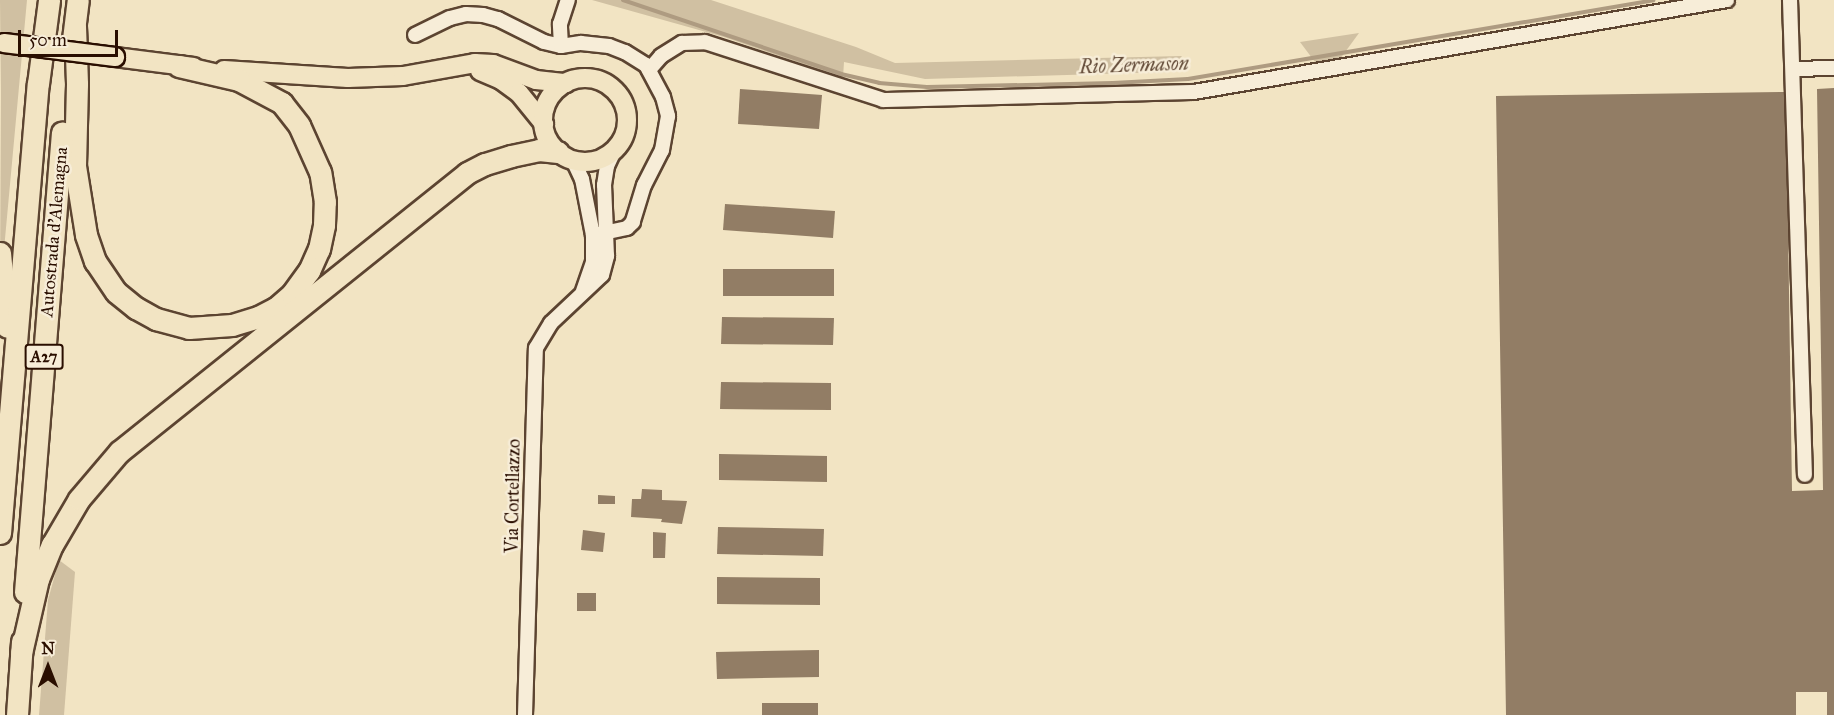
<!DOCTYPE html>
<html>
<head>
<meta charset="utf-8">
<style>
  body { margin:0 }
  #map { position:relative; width:1834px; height:715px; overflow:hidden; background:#f2e4c3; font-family:"IM FELL Great Primer",serif }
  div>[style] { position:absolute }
  .green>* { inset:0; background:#d0c0a2 }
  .stream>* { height:4px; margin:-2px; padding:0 2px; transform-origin:2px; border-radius:2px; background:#ae9b81 }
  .building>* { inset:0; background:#927d65 }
  .roads { filter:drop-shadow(2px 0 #5c4431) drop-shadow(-2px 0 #5c4431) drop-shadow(0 2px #5c4431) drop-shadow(0 -2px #5c4431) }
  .minor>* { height:14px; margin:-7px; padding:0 7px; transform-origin:7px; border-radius:7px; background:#f7edd8 }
  .major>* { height:18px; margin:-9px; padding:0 9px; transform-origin:9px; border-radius:9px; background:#f2e4c3 }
  .major>.ring { margin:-9px; padding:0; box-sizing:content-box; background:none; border:18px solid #f2e4c3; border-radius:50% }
  .highway>* { height:21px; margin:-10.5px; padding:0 10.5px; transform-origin:10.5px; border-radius:10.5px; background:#f2e4c3 }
  .bridges { filter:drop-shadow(2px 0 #2a0e00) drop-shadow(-2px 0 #2a0e00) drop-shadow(0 2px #2a0e00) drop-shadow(0 -2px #2a0e00) }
  .major-bridge>* { height:18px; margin:-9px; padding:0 9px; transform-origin:9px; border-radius:9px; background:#f2e4c3 }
  span { translate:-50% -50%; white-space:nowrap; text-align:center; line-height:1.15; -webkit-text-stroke:5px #f7edd8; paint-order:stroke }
  .shield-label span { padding:2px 4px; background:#f7edd8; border:2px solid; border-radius:4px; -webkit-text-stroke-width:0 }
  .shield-label { font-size:16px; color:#2a0e00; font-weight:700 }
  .street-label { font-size:18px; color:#2a0e00 }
  .water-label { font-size:20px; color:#654d3a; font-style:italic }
  .north { position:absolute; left:18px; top:637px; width:60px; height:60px; -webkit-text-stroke:4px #f7edd8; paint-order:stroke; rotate:0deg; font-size:16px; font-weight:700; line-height:24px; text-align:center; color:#2a0e00 }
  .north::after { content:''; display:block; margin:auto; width:21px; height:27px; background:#2a0e00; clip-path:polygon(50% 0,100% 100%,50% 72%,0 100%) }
  .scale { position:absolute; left:18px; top:30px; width:100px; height:27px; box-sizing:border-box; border:3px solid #2a0e00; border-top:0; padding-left:8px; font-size:18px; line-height:21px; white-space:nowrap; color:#2a0e00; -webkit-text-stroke:4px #f7edd8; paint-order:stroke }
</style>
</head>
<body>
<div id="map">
  <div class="green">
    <div style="clip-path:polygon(0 0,27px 0,0 293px,1px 93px)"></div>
    <div style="clip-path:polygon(592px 0,711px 0,856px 47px,895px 63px,1182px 56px,1168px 72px,925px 79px,844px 62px,843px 78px,724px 37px)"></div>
    <div style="clip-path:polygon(1359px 33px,1332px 70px,1318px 66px,1300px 42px)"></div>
    <div style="clip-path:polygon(59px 560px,75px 572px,64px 715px,39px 715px,48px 600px)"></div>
  </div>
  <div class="stream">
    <div style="left:623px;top:0;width:230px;rotate:18.7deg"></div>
    <div style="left:841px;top:74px;width:39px;rotate:13deg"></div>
    <div style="left:879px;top:83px;width:48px;rotate:4.8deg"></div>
    <div style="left:927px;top:87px;width:186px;rotate:-1.2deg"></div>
    <div style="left:1113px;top:83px;width:75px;rotate:-3.1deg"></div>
    <div style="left:1188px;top:79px;width:472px;rotate:-9.6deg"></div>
  </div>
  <div class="building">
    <div style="clip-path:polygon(1834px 88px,1834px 715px,1827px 715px,1827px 692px,1796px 692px,1796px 715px,1506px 715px,1496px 96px,1786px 92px,1792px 491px,1823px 490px,1817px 89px)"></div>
    <div style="clip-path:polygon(740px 89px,822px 95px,819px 129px,738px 124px)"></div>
    <div style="clip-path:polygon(725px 204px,835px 211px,833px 238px,723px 230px)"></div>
    <div style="clip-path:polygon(723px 269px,834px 269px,834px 296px,723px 296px)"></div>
    <div style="clip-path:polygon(722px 317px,834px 318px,833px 345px,721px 344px)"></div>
    <div style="clip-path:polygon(721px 382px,831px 383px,831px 410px,720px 409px)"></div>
    <div style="clip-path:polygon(719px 454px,827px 456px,827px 482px,719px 480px)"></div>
    <div style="clip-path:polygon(642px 489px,662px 490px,662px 500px,687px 501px,682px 524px,661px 522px,662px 519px,631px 517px,632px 499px,641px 499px)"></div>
    <div style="clip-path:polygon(598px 495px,615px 496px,615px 504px,598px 504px)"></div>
    <div style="clip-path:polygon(718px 527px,824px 529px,823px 556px,717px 554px)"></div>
    <div style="clip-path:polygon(583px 530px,605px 533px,603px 552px,581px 550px)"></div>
    <div style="clip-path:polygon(653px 532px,666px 533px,665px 558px,653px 558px)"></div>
    <div style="clip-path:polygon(717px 577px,820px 578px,820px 605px,717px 604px)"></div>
    <div style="clip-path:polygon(577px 593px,596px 593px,596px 611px,577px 611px)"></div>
    <div style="clip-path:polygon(819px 650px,819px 677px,717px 679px,716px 652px)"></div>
    <div style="clip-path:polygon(762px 703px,818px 703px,818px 715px,762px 715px)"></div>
  </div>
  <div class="roads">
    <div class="minor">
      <div style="left:1790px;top:0;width:475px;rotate:88.2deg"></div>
      <div style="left:415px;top:35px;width:39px;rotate:-26deg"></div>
      <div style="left:450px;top:18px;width:16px;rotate:-14deg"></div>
      <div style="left:466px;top:14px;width:17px;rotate:3deg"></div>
      <div style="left:483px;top:15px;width:16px;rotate:15deg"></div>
      <div style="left:498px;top:19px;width:51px;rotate:26.6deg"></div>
      <div style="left:544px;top:42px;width:17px;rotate:13deg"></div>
      <div style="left:561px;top:46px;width:20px;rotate:-9deg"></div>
      <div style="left:581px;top:43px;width:28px;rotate:6deg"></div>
      <div style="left:609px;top:46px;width:17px;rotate:21deg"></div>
      <div style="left:625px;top:52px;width:25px;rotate:32deg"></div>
      <div style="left:646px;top:65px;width:36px;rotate:62deg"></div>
      <div style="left:663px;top:97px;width:20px;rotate:75deg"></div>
      <div style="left:668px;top:116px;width:35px;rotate:100deg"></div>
      <div style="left:662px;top:150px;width:39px;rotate:117deg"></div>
      <div style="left:644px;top:185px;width:39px;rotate:107deg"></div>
      <div style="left:633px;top:222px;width:8px;rotate:135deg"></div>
      <div style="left:627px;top:228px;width:35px;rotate:168deg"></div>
      <div style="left:561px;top:46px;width:22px;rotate:-93deg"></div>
      <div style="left:560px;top:24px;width:25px;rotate:-72deg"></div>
      <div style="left:1793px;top:69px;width:41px;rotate:-1.4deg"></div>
      <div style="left:649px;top:70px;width:18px;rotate:-49deg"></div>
      <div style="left:661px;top:56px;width:25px;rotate:-32deg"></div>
      <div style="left:682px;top:43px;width:23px;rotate:-2deg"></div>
      <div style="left:705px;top:42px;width:187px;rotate:18deg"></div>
      <div style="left:883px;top:100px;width:311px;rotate:-1.5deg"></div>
      <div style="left:1194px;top:92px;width:541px;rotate:-9.79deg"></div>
      <div style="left:573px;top:160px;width:21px;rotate:65deg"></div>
      <div style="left:582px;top:179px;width:57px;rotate:78.9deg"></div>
      <div style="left:593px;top:235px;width:27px;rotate:90deg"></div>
      <div style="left:593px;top:262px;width:31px;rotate:109deg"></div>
      <div style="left:525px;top:715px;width:367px;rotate:-88.3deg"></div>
      <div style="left:536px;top:348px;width:29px;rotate:-59deg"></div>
      <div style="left:551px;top:323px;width:70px;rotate:-43.3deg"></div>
      <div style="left:602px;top:275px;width:20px;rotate:-75deg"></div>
      <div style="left:607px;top:256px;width:71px;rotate:-92.4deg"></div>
      <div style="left:604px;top:185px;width:19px;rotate:-81deg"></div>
      <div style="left:607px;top:166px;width:17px;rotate:-65deg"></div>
    </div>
    <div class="major">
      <div style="left:115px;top:57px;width:79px;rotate:7.3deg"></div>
      <div style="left:224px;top:70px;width:124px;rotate:3.7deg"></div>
      <div style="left:348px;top:78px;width:55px;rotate:-2.1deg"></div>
      <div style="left:403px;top:76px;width:73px;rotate:-10.2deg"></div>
      <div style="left:475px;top:63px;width:18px;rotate:3deg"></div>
      <div style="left:493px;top:64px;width:46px;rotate:20.4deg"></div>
      <div style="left:536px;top:80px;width:30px;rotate:6deg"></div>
      <div style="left:480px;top:71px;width:23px;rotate:23deg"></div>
      <div style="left:501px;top:80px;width:22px;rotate:36deg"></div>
      <div style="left:519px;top:93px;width:40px;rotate:51deg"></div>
      <div class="ring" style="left:543px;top:78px;width:66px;height:66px"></div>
    </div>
    <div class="highway">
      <div style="left:75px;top:26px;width:58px;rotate:88deg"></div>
      <div style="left:77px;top:84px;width:82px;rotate:91.4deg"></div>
      <div style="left:75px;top:166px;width:70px;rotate:80.9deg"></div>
      <div style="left:86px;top:235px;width:28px;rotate:71deg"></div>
      <div style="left:95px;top:261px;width:37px;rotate:56deg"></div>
      <div style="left:116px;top:292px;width:26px;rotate:39deg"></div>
      <div style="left:136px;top:308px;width:23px;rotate:29deg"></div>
      <div style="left:156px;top:319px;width:34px;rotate:15deg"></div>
      <div style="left:189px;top:328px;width:43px;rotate:-4deg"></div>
      <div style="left:232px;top:325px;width:27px;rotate:-17deg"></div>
      <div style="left:258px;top:317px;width:20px;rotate:-27deg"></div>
      <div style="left:276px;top:308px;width:21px;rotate:-41deg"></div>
      <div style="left:292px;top:294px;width:29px;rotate:-54deg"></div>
      <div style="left:309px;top:271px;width:24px;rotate:-66deg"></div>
      <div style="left:319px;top:249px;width:25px;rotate:-78deg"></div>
      <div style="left:324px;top:225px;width:23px;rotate:-88deg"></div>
      <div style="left:325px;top:202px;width:30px;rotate:-99deg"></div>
      <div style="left:320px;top:172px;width:51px;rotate:-114.1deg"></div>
      <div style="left:299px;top:125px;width:28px;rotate:-128deg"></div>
      <div style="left:282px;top:103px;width:49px;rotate:-151.9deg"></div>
      <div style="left:239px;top:80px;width:62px;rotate:-166.9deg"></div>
      <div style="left:73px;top:39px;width:39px;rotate:-83deg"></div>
      <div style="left:0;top:253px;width:74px;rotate:84.6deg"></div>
      <div style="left:0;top:533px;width:451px;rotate:-85.2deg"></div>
      <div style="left:38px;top:84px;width:85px;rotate:-82.5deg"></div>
      <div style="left:25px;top:592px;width:461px;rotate:-85.4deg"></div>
      <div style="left:21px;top:653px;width:76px;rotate:-77.1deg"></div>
      <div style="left:38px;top:579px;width:37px;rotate:-68deg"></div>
      <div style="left:52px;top:545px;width:53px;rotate:-59.6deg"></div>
      <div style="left:79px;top:499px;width:62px;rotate:-49.6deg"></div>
      <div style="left:119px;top:452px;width:446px;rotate:-38.7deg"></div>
      <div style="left:467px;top:173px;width:20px;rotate:-27deg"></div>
      <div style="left:485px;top:164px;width:27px;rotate:-17deg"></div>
      <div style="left:511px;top:156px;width:29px;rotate:-12deg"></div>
      <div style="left:539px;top:150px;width:19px;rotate:6deg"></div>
      <div style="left:17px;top:715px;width:74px;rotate:-86.1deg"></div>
    </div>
  </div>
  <div class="bridges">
    <div class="major-bridge">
      <div style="left:4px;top:43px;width:112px;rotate:7.2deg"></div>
    </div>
  </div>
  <div class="shield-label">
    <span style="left:44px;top:357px">A27</span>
  </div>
  <div class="street-label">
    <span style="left:54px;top:232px;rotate:-85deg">Autostrada d'Alemagna</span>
    <span style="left:513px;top:496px;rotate:-89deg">Via Cortellazzo</span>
  </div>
  <div class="water-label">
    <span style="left:1134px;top:65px;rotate:-2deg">Rio Zermason</span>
  </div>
  <div class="north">N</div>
  <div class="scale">50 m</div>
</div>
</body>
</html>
